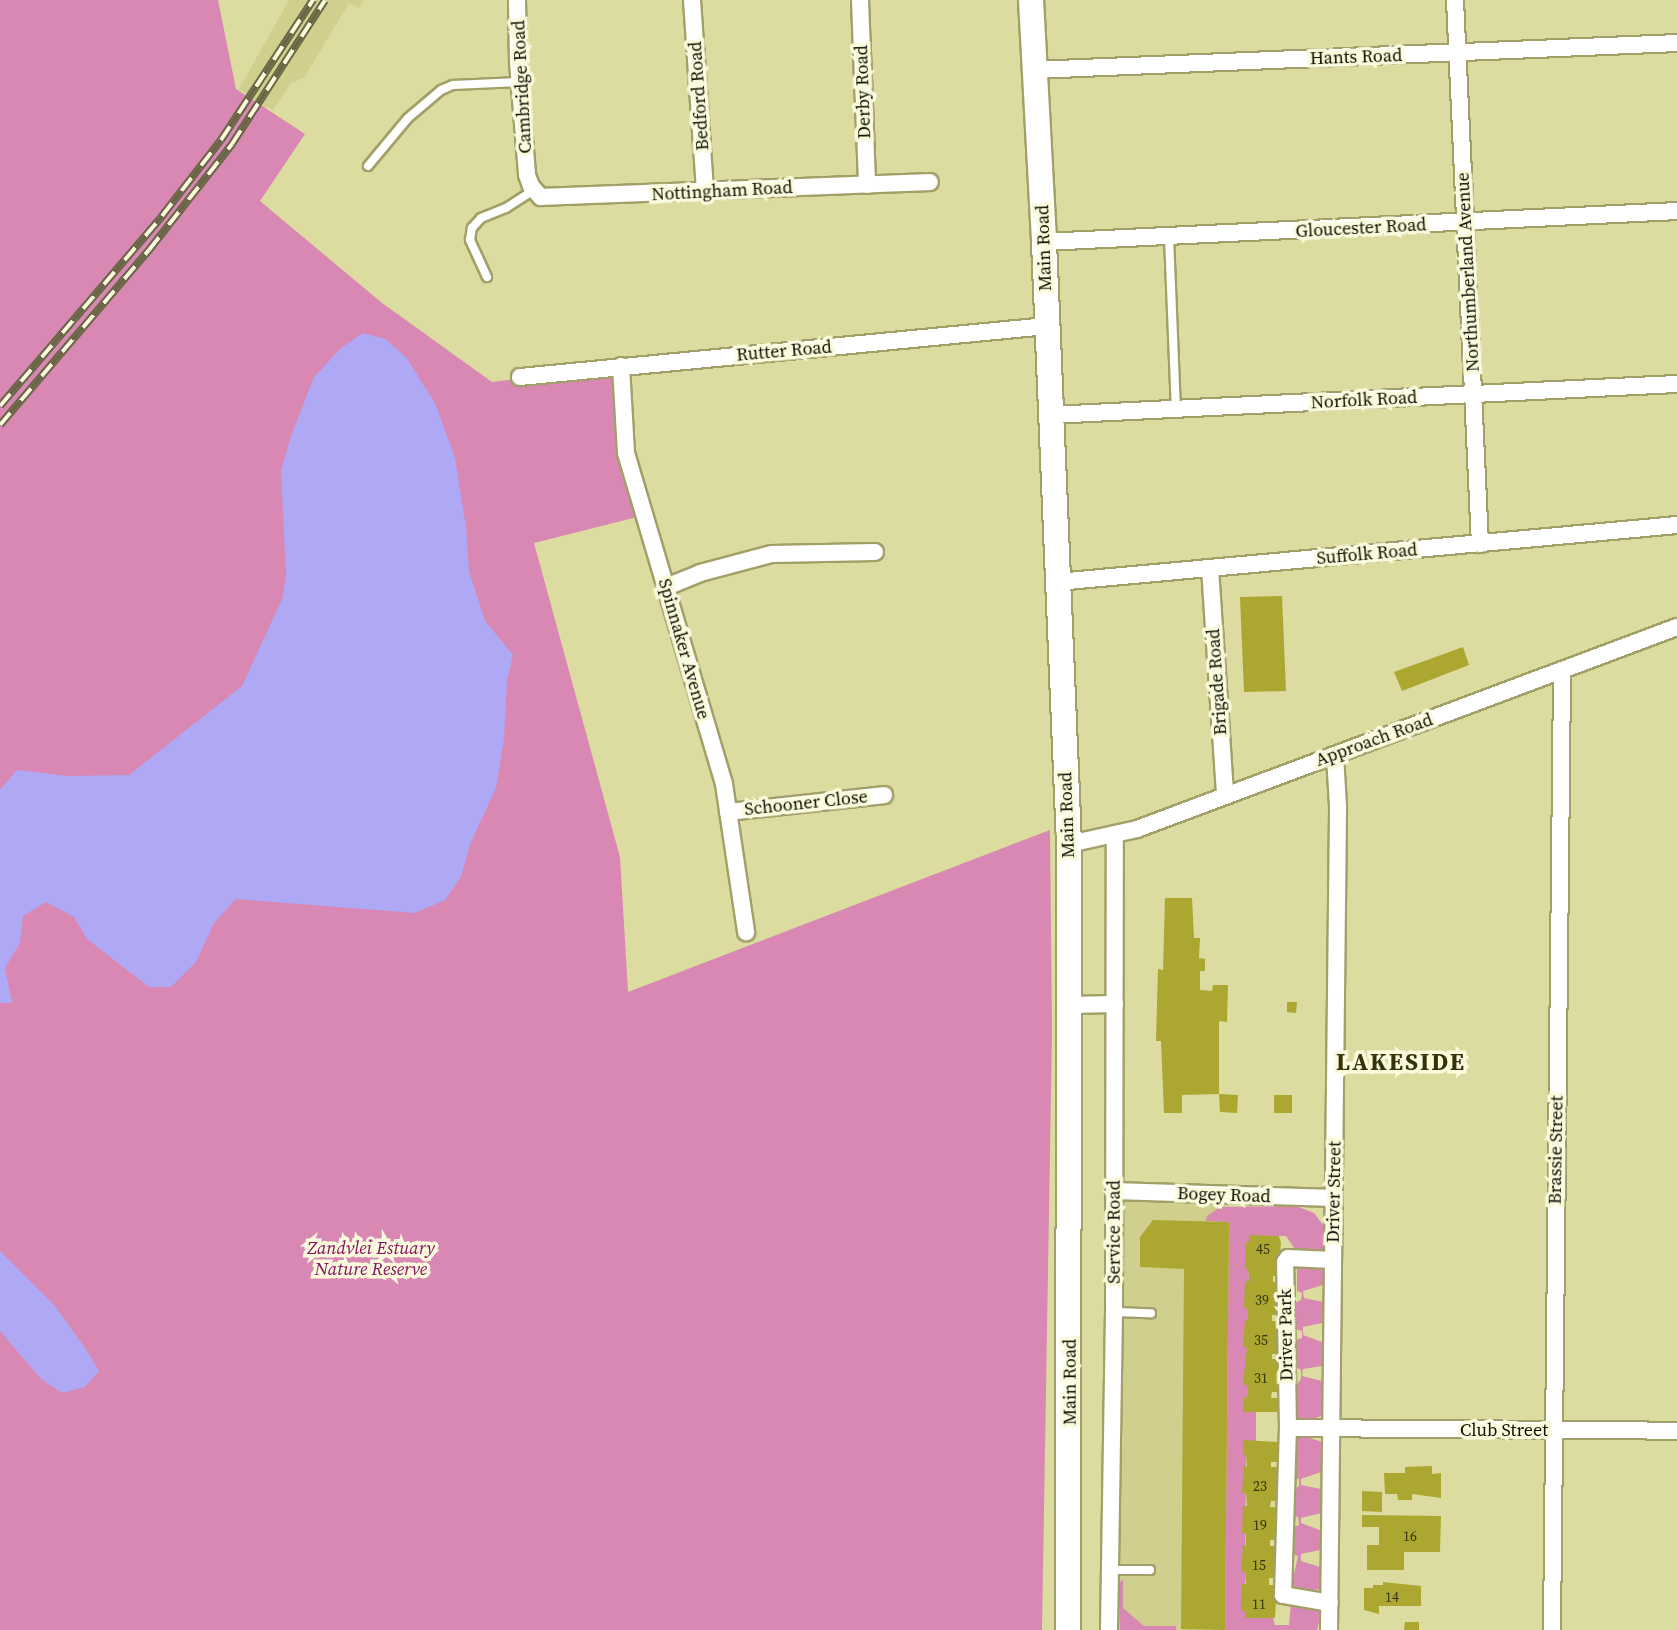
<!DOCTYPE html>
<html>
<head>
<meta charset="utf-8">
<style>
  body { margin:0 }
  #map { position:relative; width:1677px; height:1630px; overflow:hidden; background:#dcdba0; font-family:"Source Serif 4",serif }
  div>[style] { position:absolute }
  .built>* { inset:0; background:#d1cf8d }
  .green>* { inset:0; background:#d888b3 }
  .water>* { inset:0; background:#aea8f5 }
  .building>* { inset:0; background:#aca730 }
  .roads { filter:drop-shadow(2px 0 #a2a068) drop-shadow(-2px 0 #a2a068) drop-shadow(0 2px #a2a068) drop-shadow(0 -2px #a2a068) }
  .lane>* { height:8px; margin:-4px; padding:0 4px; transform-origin:4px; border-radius:4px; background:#fff }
  .street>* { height:16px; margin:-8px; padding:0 8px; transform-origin:8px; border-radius:8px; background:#fff }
  .primary>* { height:24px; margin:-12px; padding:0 12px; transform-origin:12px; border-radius:12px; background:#fff }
  .rail>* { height:8px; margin-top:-4px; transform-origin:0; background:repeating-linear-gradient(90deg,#fafadd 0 16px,#686645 0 32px); box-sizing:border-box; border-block:2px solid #686645 }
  span { translate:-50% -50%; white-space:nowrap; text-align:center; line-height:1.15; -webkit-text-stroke:7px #fafadd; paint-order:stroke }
  .number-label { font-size:14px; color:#36340c }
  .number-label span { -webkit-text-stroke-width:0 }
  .street-label { font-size:18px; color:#0f0d00 }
  .park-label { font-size:18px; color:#87125f; font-style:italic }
  .district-label { font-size:24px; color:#353307; font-weight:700; letter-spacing:2px }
</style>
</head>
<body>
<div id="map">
  <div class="built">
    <div style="clip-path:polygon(289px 0,364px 0,359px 8px,349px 3px,304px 78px,291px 83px,273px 110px,267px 107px,214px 180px,216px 135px,247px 94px,239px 89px)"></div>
    <div style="clip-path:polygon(1114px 1191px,1229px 1196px,1225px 1630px,1109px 1630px)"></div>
  </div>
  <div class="green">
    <div style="clip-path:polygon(0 0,218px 0,236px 89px,305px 134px,260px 201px,382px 303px,492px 382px,621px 366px,626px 453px,645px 515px,534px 543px,620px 857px,628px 992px,1050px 830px,1052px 1032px,1042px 1630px,0 1630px)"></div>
    <div style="clip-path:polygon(1296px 1206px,1314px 1213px,1323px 1225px,1323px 1251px,1297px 1252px,1286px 1236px,1249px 1236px,1248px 1397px,1256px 1412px,1256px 1441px,1246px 1455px,1245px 1618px,1273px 1618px,1275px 1625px,1289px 1625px,1291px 1604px,1319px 1606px,1320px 1619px,1317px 1630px,1225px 1630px,1229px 1222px,1206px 1221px,1207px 1216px,1220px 1207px)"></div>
    <div style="clip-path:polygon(1304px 1263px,1323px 1263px,1323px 1285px,1303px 1291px,1304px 1298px,1323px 1302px,1322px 1323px,1303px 1327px,1303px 1335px,1322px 1342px,1322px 1366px,1303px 1369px,1302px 1376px,1322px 1381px,1321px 1416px,1302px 1423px,1295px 1418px,1291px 1394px,1301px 1379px,1301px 1370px,1291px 1365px,1292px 1341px,1302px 1338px,1302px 1331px,1292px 1328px,1291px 1305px,1301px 1300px,1302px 1293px,1297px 1291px,1297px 1266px)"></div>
    <div style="clip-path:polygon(1301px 1435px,1322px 1442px,1321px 1472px,1301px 1479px,1301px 1485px,1321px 1489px,1321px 1513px,1301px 1518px,1301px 1523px,1320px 1530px,1320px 1550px,1301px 1554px,1301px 1561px,1320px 1567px,1320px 1589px,1300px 1592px,1292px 1584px,1298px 1556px,1291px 1554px,1291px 1528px,1299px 1525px,1298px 1517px,1292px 1515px,1290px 1491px,1299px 1486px,1299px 1479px,1292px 1477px,1292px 1440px)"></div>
    <div style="clip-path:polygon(1123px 1579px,1123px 1608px,1144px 1626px,1176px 1626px,1176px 1630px,1120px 1630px,1120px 1582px)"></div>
  </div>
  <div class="water">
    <div style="clip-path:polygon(363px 333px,385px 339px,406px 357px,435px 403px,455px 458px,466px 527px,469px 571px,485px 621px,513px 655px,507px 681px,504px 739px,496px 788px,470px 844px,461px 877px,445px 900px,415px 913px,236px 899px,214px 923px,196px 962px,171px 987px,149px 987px,87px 939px,74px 917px,46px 902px,23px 916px,20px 943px,5px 968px,12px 1003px,0 1003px,0 790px,17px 770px,68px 776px,129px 775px,242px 686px,283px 597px,286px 574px,281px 471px,291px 436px,314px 377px,341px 348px)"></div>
    <div style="clip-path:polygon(0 1251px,55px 1306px,85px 1348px,99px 1371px,85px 1387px,62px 1393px,41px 1379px,0 1331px)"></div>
  </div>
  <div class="building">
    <div style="clip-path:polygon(1282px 596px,1286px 691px,1244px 692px,1240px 597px)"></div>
    <div style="clip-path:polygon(1463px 647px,1469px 665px,1402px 691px,1394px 672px)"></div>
    <div style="clip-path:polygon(1165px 898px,1192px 898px,1194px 938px,1200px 938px,1199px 958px,1205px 959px,1205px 971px,1200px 971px,1200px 990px,1212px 991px,1213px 985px,1228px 985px,1227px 1022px,1219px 1021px,1219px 1094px,1238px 1095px,1237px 1113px,1220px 1112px,1219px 1094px,1182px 1095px,1182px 1113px,1164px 1113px,1161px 1041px,1156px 1041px,1158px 969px,1163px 970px)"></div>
    <div style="clip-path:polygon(1287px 1002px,1297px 1002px,1296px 1013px,1287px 1012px)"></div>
    <div style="clip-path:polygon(1274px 1095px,1292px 1095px,1292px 1113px,1274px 1113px)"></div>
    <div style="clip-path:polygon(1153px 1220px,1229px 1222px,1225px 1630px,1181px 1629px,1184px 1269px,1140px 1267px,1140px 1237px)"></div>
    <div style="clip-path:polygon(1249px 1235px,1279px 1236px,1281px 1243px,1278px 1276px,1273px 1276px,1273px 1282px,1280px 1282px,1278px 1315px,1272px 1315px,1272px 1321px,1279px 1321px,1277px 1354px,1272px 1354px,1272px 1359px,1279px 1359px,1277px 1392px,1272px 1392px,1271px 1398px,1279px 1398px,1278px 1412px,1243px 1412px,1244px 1397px,1248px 1397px,1248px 1392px,1247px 1385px,1243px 1385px,1247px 1347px,1243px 1347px,1245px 1320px,1248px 1320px,1248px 1308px,1244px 1308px,1245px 1281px,1249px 1281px,1249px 1276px,1248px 1269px,1245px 1269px,1246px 1242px,1249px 1242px)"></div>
    <div style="clip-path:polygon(1243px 1440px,1278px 1442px,1277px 1462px,1271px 1462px,1271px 1467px,1279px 1467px,1276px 1501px,1271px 1501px,1270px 1507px,1278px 1507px,1275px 1540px,1270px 1540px,1270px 1546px,1278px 1546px,1275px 1578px,1269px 1578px,1269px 1585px,1277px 1585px,1275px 1618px,1245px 1618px,1245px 1611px,1241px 1611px,1242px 1584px,1246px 1584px,1245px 1572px,1241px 1572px,1243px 1545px,1246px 1546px,1246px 1533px,1242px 1533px,1243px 1506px,1247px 1506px,1246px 1493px,1242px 1493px,1244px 1466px,1247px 1467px,1246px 1455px,1243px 1455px)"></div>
    <div style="clip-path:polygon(1432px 1466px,1432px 1474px,1441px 1473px,1441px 1498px,1412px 1494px,1412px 1500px,1398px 1500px,1397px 1494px,1385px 1494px,1384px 1473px,1405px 1473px,1405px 1467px)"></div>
    <div style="clip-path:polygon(1362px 1491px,1382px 1492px,1382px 1512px,1362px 1511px)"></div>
    <div style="clip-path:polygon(1362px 1515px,1441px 1516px,1440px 1552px,1404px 1552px,1404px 1570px,1367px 1570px,1367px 1545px,1379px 1545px,1379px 1527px,1362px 1527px)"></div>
    <div style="clip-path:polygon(1383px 1582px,1421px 1586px,1421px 1606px,1379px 1606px,1379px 1614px,1364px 1610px,1364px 1588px,1373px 1588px,1373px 1585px,1383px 1585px)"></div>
    <div style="clip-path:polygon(1405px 1622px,1419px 1622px,1419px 1630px,1404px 1630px)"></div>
  </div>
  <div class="roads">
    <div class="lane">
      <div style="left:368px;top:166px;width:62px;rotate:-50.2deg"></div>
      <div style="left:408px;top:118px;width:43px;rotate:-40.3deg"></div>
      <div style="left:441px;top:90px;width:13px;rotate:-23deg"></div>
      <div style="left:453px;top:85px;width:66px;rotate:-2.6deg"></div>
      <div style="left:1169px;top:237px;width:172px;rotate:87.7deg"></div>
      <div style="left:487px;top:277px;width:41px;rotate:-114.7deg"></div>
      <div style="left:470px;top:240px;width:12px;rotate:-81deg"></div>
      <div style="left:472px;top:228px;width:13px;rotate:-48deg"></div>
      <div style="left:481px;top:218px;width:27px;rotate:-22deg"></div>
      <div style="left:506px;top:208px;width:33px;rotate:-33deg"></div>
      <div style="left:1114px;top:1312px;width:37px;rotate:2deg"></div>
      <div style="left:1110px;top:1570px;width:40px"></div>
    </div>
    <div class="street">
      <div style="left:517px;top:0;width:62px;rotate:89.1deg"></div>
      <div style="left:518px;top:62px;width:113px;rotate:85.4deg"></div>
      <div style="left:527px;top:175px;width:12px;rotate:70deg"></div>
      <div style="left:531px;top:186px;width:15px;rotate:48deg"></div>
      <div style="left:541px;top:197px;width:389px;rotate:-2.2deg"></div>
      <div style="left:692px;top:0;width:193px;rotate:86.1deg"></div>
      <div style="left:860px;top:0;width:185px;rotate:87.8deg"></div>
      <div style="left:1455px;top:0;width:545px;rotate:87.37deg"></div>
      <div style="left:1034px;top:70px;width:644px;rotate:-2.4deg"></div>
      <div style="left:1044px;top:242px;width:634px;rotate:-2.8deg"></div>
      <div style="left:621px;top:366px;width:87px;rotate:86.7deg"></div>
      <div style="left:626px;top:453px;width:345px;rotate:73.5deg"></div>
      <div style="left:724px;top:784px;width:150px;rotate:81.5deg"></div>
      <div style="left:520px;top:377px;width:529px;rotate:-5.53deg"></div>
      <div style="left:1051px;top:415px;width:627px;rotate:-2.84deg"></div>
      <div style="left:1210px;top:568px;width:228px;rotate:86.2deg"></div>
      <div style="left:1057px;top:582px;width:623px;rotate:-5.25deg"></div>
      <div style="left:666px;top:587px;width:37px;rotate:-22deg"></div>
      <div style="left:700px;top:573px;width:74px;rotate:-14.8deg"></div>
      <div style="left:772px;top:554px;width:103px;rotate:-1.1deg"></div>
      <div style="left:728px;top:812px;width:157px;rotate:-6.2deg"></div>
      <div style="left:1069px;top:844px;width:70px;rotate:-12.4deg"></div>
      <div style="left:1137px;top:829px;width:577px;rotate:-20.51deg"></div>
      <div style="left:1070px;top:1005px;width:45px;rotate:-1.3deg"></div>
      <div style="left:1114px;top:1191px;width:220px;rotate:1.8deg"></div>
      <div style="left:1288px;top:1428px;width:166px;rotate:-91deg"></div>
      <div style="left:1285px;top:1262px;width:5px;rotate:-53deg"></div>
      <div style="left:1288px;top:1258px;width:45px;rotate:2.5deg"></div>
      <div style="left:1330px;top:1603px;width:48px;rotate:-170.3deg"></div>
      <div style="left:1283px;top:1595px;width:167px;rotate:-88.3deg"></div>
      <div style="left:1288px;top:1428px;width:389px;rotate:0.4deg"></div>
      <div style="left:1109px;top:1630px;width:318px;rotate:-89.1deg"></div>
      <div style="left:1114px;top:1312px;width:478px;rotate:-89.9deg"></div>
      <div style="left:1329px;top:1630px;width:824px;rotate:-89.37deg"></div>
      <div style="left:1338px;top:806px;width:51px;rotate:-93.4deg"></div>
      <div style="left:1552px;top:1630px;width:960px;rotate:-89.4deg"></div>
    </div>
    <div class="primary">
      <div style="left:1031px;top:0;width:242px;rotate:86.9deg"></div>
      <div style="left:1044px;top:242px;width:603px;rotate:87.62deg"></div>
      <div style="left:1069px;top:844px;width:786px;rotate:90.07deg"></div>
    </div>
  </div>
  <div class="rail">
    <div style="left:0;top:406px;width:250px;rotate:-49.5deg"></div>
    <div style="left:162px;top:216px;width:96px;rotate:-52.2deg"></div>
    <div style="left:221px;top:140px;width:168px;rotate:-56.7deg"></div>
    <div style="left:0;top:425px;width:230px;rotate:-49.6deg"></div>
    <div style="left:149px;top:250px;width:135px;rotate:-51.9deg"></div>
    <div style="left:232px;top:144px;width:171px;rotate:-57.1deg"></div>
  </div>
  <div class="number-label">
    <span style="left:1263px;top:1249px">45</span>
    <span style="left:1262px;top:1300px">39</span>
    <span style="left:1261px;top:1340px">35</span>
    <span style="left:1261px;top:1378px">31</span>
    <span style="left:1260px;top:1486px">23</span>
    <span style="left:1260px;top:1525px">19</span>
    <span style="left:1410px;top:1536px">16</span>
    <span style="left:1259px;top:1565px">15</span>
    <span style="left:1392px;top:1597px">14</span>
    <span style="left:1259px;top:1604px">11</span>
  </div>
  <div class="street-label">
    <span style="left:1356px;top:57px;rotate:-2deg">Hants Road</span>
    <span style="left:522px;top:87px;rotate:-93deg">Cambridge Road</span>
    <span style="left:863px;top:92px;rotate:-92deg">Derby Road</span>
    <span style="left:699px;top:96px;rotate:-94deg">Bedford Road</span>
    <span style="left:722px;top:191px;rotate:-3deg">Nottingham Road</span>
    <span style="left:1361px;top:228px;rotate:-3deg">Gloucester Road</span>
    <span style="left:1044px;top:248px;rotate:-92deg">Main Road</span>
    <span style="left:1468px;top:272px;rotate:-93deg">Northumberland Avenue</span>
    <span style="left:784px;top:351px;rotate:-5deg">Rutter Road</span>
    <span style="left:1364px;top:400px;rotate:-3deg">Norfolk Road</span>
    <span style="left:1367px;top:554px;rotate:-5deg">Suffolk Road</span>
    <span style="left:684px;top:649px;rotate:74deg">Spinnaker Avenue</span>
    <span style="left:1217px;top:682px;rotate:-94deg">Brigade Road</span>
    <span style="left:1374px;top:740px;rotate:-20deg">Approach Road</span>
    <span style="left:806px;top:803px;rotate:-6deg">Schooner Close</span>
    <span style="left:1067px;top:815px;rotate:-92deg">Main Road</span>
    <span style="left:1556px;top:1150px;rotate:-89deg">Brassie Street</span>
    <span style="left:1334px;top:1192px;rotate:-89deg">Driver Street</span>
    <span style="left:1224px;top:1195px;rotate:2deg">Bogey Road</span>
    <span style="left:1114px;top:1232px;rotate:-90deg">Service Road</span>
    <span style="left:1286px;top:1335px;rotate:-91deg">Driver Park</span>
    <span style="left:1070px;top:1382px;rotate:-90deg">Main Road</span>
    <span style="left:1504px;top:1430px">Club Street</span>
  </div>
  <div class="park-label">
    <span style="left:371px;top:1259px">Zandvlei Estuary<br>Nature Reserve</span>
  </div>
  <div class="district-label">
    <span style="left:1401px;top:1062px">LAKESIDE</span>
  </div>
</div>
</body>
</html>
